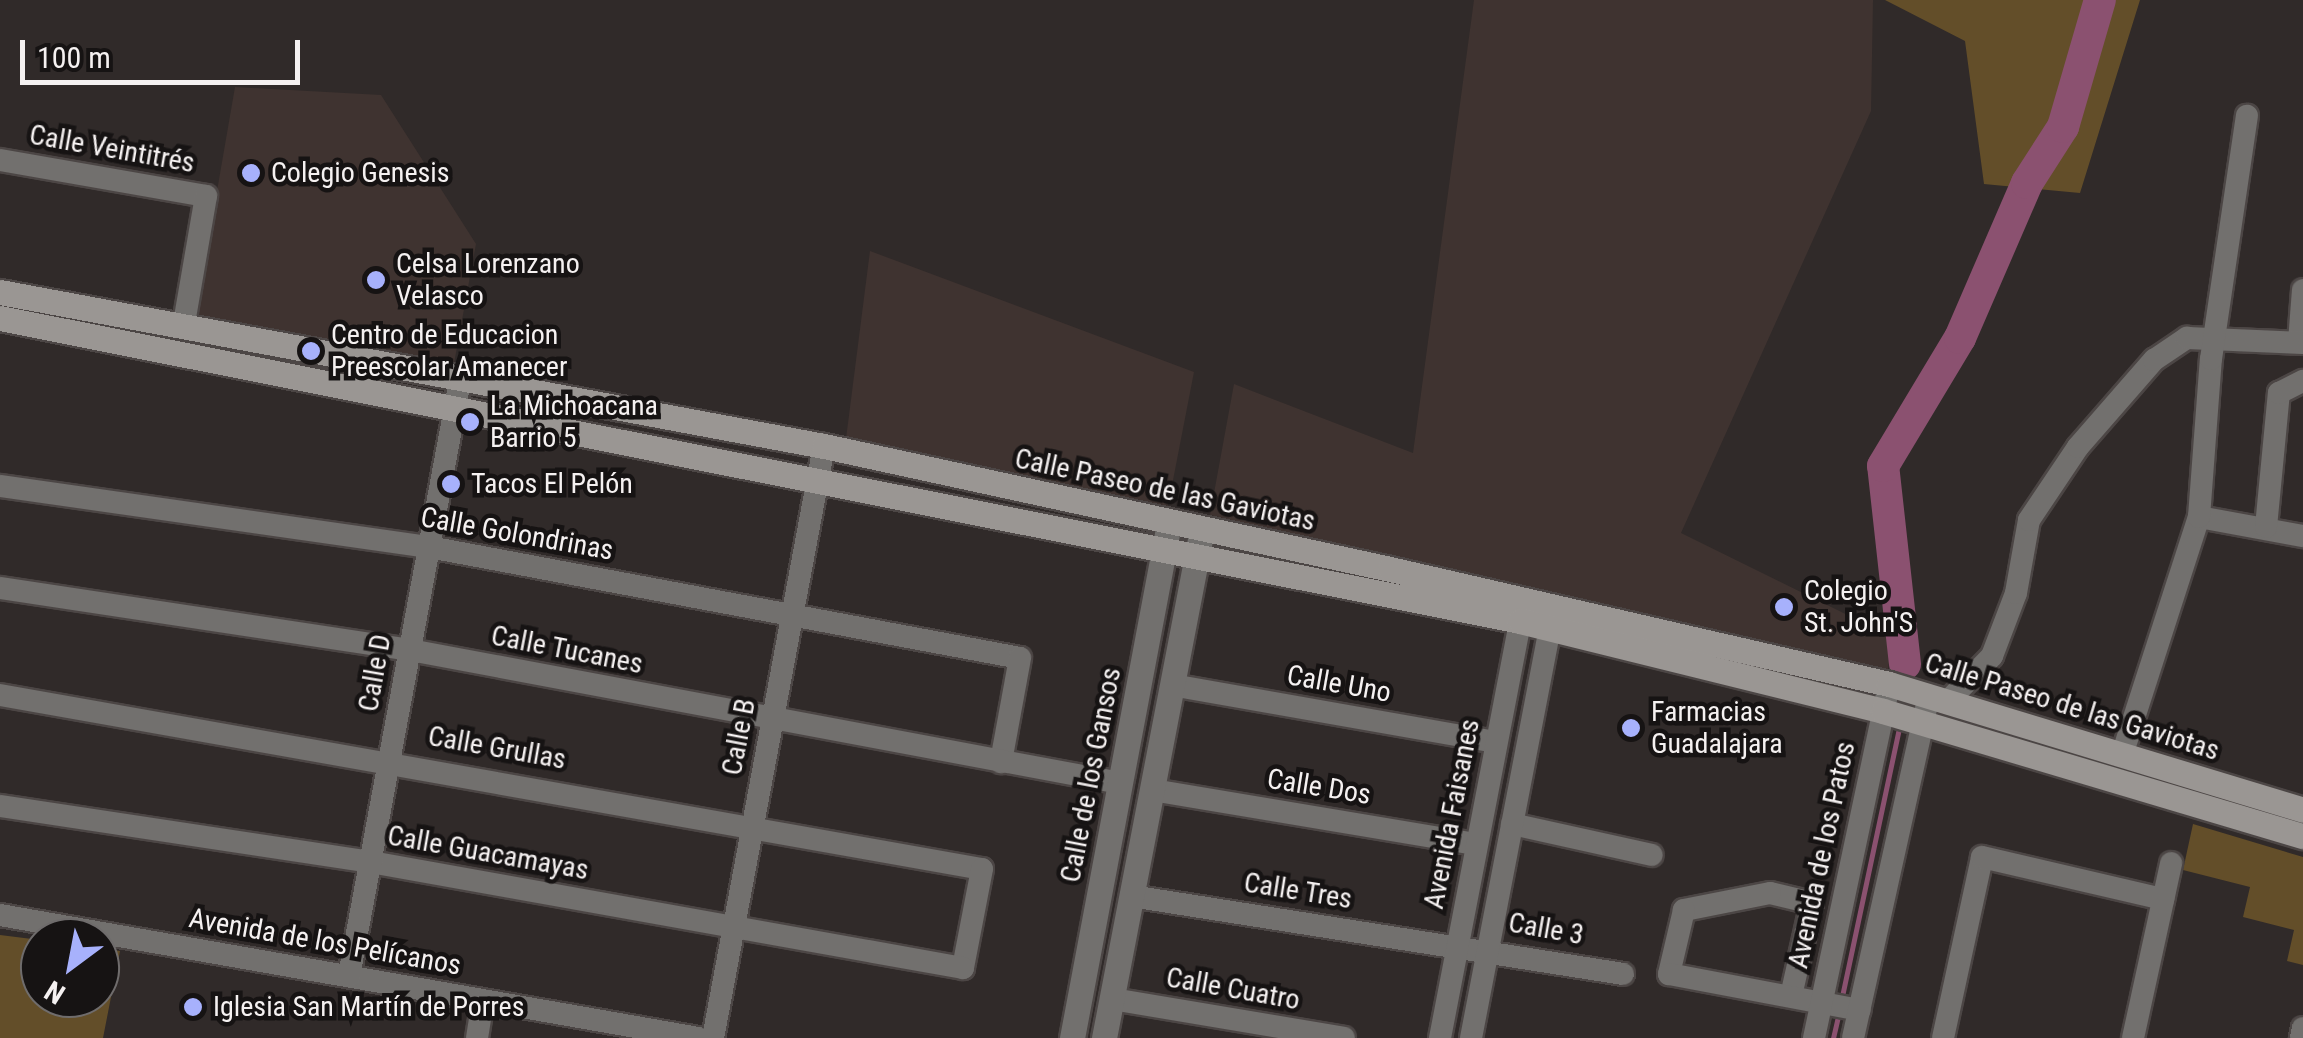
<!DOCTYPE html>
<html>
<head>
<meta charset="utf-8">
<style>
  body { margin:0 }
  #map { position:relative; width:2303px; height:1038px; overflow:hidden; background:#302a29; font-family:"Roboto Condensed",sans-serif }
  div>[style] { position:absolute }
  .built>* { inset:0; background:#3f3330 }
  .green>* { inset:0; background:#634e29 }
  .stream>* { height:5px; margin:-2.5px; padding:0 2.5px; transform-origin:2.5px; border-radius:2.5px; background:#8b5170 }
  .river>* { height:32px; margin:-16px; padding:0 16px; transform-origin:16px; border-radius:16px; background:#8b5170 }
  .roads { filter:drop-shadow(2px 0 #4c4645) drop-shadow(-2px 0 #4c4645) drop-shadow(0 2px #4c4645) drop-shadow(0 -2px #4c4645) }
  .minor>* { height:22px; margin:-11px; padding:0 11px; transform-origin:11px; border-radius:11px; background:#72706e }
  .tertiary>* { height:25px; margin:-12.5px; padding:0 12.5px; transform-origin:12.5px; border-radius:12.5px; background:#72706e }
  .secondary>* { height:25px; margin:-12.5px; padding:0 12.5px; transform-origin:12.5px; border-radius:12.5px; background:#9a9693 }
  .dots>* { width:28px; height:28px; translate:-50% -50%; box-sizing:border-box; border:5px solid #161313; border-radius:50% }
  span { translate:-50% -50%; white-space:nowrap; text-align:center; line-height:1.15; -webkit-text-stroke:9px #161313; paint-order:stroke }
  .street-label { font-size:28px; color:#f5f1f1 }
  .poi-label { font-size:28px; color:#f5f1f1 }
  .left { translate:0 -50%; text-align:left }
  .north { position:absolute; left:20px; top:918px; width:100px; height:100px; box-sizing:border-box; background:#161313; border:2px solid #6f6c6c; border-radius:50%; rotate:212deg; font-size:28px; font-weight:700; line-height:40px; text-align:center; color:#f5f1f1 }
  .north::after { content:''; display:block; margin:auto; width:35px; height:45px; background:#a7b1fc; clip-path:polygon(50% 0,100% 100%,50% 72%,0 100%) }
  .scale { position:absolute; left:20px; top:40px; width:280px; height:45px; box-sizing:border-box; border:5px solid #f5f1f1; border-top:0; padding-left:12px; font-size:30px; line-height:35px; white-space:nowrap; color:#f5f1f1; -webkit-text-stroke:8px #161313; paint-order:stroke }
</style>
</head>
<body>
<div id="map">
  <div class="built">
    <div style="clip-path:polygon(1474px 0,1873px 0,1871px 111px,1681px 533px,1892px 637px,1888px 670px,1210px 515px,1234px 384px,1413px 453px)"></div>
    <div style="clip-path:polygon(235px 87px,381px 95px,476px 244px,453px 369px,195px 318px)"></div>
    <div style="clip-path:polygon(870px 251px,1194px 372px,1168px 506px,846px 439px)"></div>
  </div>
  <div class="green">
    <div style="clip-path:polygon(1885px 0,2140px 0,2080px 193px,1984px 184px,1965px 41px)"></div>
    <div style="clip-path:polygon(2193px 824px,2303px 857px,2303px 965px,2287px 961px,2294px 930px,2243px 917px,2250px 887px,2183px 870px)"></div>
    <div style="clip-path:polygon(0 935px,40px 940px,40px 998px,100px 998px,100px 948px,120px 951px,103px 1038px,0 1038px)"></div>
  </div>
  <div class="stream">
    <div style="left:1904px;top:676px;width:12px;rotate:-85deg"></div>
    <div style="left:1841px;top:1001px;width:280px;rotate:-78deg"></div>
    <div style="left:1833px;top:1038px;width:27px;rotate:-77deg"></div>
  </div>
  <div class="river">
    <div style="left:1905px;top:664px;width:199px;rotate:-96.3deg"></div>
    <div style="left:1883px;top:466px;width:149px;rotate:-59deg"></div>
    <div style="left:1960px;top:338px;width:169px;rotate:-66.6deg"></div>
    <div style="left:2027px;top:183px;width:67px;rotate:-57.3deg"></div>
    <div style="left:2063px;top:127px;width:132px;rotate:-73.8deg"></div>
  </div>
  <div class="roads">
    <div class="minor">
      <div style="left:0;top:160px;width:209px;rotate:9.9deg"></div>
      <div style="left:206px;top:196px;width:129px;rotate:99.8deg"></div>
      <div style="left:2299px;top:342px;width:52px;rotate:-85.6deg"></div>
      <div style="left:0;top:486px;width:433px;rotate:8.1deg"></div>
      <div style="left:429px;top:547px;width:601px;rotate:10.64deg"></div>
      <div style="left:1020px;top:658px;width:106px;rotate:100.4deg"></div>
      <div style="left:2199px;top:517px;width:106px;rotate:10.4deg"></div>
      <div style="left:2266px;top:527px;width:135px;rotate:-84.5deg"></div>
      <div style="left:2279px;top:393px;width:27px;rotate:-27deg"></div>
      <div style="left:0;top:588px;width:415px;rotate:8.6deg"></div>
      <div style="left:410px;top:650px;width:722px;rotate:10.61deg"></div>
      <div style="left:1172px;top:685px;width:329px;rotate:10deg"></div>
      <div style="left:0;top:695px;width:997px;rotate:10.05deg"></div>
      <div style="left:982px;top:869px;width:101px;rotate:100.9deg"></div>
      <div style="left:963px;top:968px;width:601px;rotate:-169.85deg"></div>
      <div style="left:371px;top:862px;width:375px;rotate:-171.4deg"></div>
      <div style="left:1948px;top:701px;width:63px;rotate:-45.6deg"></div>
      <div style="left:1992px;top:656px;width:67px;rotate:-69.1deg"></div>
      <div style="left:2016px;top:593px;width:74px;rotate:-79.9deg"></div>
      <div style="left:2029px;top:520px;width:88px;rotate:-56.1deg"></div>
      <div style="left:2078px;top:447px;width:116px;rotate:-48.9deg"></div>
      <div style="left:2154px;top:360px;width:40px;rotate:-34deg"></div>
      <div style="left:2187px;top:338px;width:116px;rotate:2.5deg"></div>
      <div style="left:2123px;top:752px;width:247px;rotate:-72.1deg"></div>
      <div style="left:2199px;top:517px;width:158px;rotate:-85.7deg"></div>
      <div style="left:2211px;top:359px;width:246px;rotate:-81.6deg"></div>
      <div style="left:1152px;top:790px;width:328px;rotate:9.5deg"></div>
      <div style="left:1512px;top:824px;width:143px;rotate:12.5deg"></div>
      <div style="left:1131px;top:896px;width:498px;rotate:9deg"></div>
      <div style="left:0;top:915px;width:709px;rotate:9.99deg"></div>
      <div style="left:349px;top:976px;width:605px;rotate:-79.43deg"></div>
      <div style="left:1791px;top:996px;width:95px;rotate:-77.3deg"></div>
      <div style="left:1812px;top:903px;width:43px;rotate:-166.6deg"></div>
      <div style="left:1770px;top:893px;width:88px;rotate:168.8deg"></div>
      <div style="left:1684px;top:910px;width:66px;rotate:103.2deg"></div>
      <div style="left:1669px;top:974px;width:194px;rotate:10.7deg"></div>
      <div style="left:1112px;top:999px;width:235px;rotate:9.5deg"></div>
      <div style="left:477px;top:1038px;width:38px;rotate:-81deg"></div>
      <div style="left:713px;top:1038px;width:602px;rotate:-79.38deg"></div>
      <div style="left:1440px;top:1038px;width:440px;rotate:-79.1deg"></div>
      <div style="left:1471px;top:1038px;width:432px;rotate:-79.1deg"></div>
      <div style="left:1814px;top:1038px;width:362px;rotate:-78deg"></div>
      <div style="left:1853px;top:1038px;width:341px;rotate:-77.5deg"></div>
      <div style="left:1943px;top:1038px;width:185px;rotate:-77.8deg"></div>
      <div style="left:1982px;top:857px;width:186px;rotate:13.1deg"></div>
      <div style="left:2133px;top:1038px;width:179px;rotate:-77.7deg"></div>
      <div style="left:2301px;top:1038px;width:10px;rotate:-79deg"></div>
    </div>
    <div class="tertiary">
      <div style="left:1072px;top:1038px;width:524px;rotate:-79.33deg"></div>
      <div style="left:1104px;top:1038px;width:518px;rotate:-79.1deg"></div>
    </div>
    <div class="secondary">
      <div style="left:0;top:292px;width:838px;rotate:10.59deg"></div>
      <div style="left:824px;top:446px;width:579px;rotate:12.26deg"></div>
      <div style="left:1390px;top:569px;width:512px;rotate:12.98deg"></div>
      <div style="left:1889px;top:684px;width:433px;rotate:16.9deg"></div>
      <div style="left:0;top:318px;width:1550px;rotate:11.27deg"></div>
      <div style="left:1520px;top:621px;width:374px;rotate:13.9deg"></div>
      <div style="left:1883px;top:711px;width:438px;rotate:16.6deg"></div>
    </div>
  </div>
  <div class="dots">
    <div style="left:251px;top:173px;background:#a7b1fc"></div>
    <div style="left:376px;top:280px;background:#a7b1fc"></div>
    <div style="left:311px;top:351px;background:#a7b1fc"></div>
    <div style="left:470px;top:422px;background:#a7b1fc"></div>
    <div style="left:451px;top:484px;background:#a7b1fc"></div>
    <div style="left:1784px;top:607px;background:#a7b1fc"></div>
    <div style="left:1631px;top:728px;background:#a7b1fc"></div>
    <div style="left:193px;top:1007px;background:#a7b1fc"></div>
  </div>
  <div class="street-label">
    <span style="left:112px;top:149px;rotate:10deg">Calle Veintitrés</span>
    <span style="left:1165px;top:490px;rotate:12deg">Calle Paseo de las Gaviotas</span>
    <span style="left:517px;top:534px;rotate:10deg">Calle Golondrinas</span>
    <span style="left:567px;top:650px;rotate:11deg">Calle Tucanes</span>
    <span style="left:375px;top:673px;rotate:-80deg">Calle D</span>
    <span style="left:1339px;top:684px;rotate:10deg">Calle Uno</span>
    <span style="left:2072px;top:707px;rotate:17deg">Calle Paseo de las Gaviotas</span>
    <span style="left:739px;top:737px;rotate:-79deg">Calle B</span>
    <span style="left:497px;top:748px;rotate:10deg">Calle Grullas</span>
    <span style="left:1091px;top:775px;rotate:-79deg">Calle de los Gansos</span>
    <span style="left:1319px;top:787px;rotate:9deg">Calle Dos</span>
    <span style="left:1452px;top:814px;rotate:-79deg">Avenida Faisanes</span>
    <span style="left:488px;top:853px;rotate:10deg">Calle Guacamayas</span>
    <span style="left:1822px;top:855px;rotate:-78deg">Avenida de los Patos</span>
    <span style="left:1298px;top:891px;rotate:9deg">Calle Tres</span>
    <span style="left:1546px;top:929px;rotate:10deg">Calle 3</span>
    <span style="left:325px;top:942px;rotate:10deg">Avenida de los Pelícanos</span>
    <span style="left:1233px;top:989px;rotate:10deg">Calle Cuatro</span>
  </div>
  <div class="poi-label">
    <span class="left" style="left:271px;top:173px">Colegio Genesis</span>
    <span class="left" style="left:396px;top:280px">Celsa Lorenzano<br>Velasco</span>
    <span class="left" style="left:331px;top:351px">Centro de Educacion<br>Preescolar Amanecer</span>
    <span class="left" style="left:490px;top:422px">La Michoacana<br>Barrio 5</span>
    <span class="left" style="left:471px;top:484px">Tacos El Pelón</span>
    <span class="left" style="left:1804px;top:607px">Colegio<br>St. John'S</span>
    <span class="left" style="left:1651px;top:728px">Farmacias<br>Guadalajara</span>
    <span class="left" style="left:213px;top:1007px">Iglesia San Martín de Porres</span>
  </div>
  <div class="north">N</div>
  <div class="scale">100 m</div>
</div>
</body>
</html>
